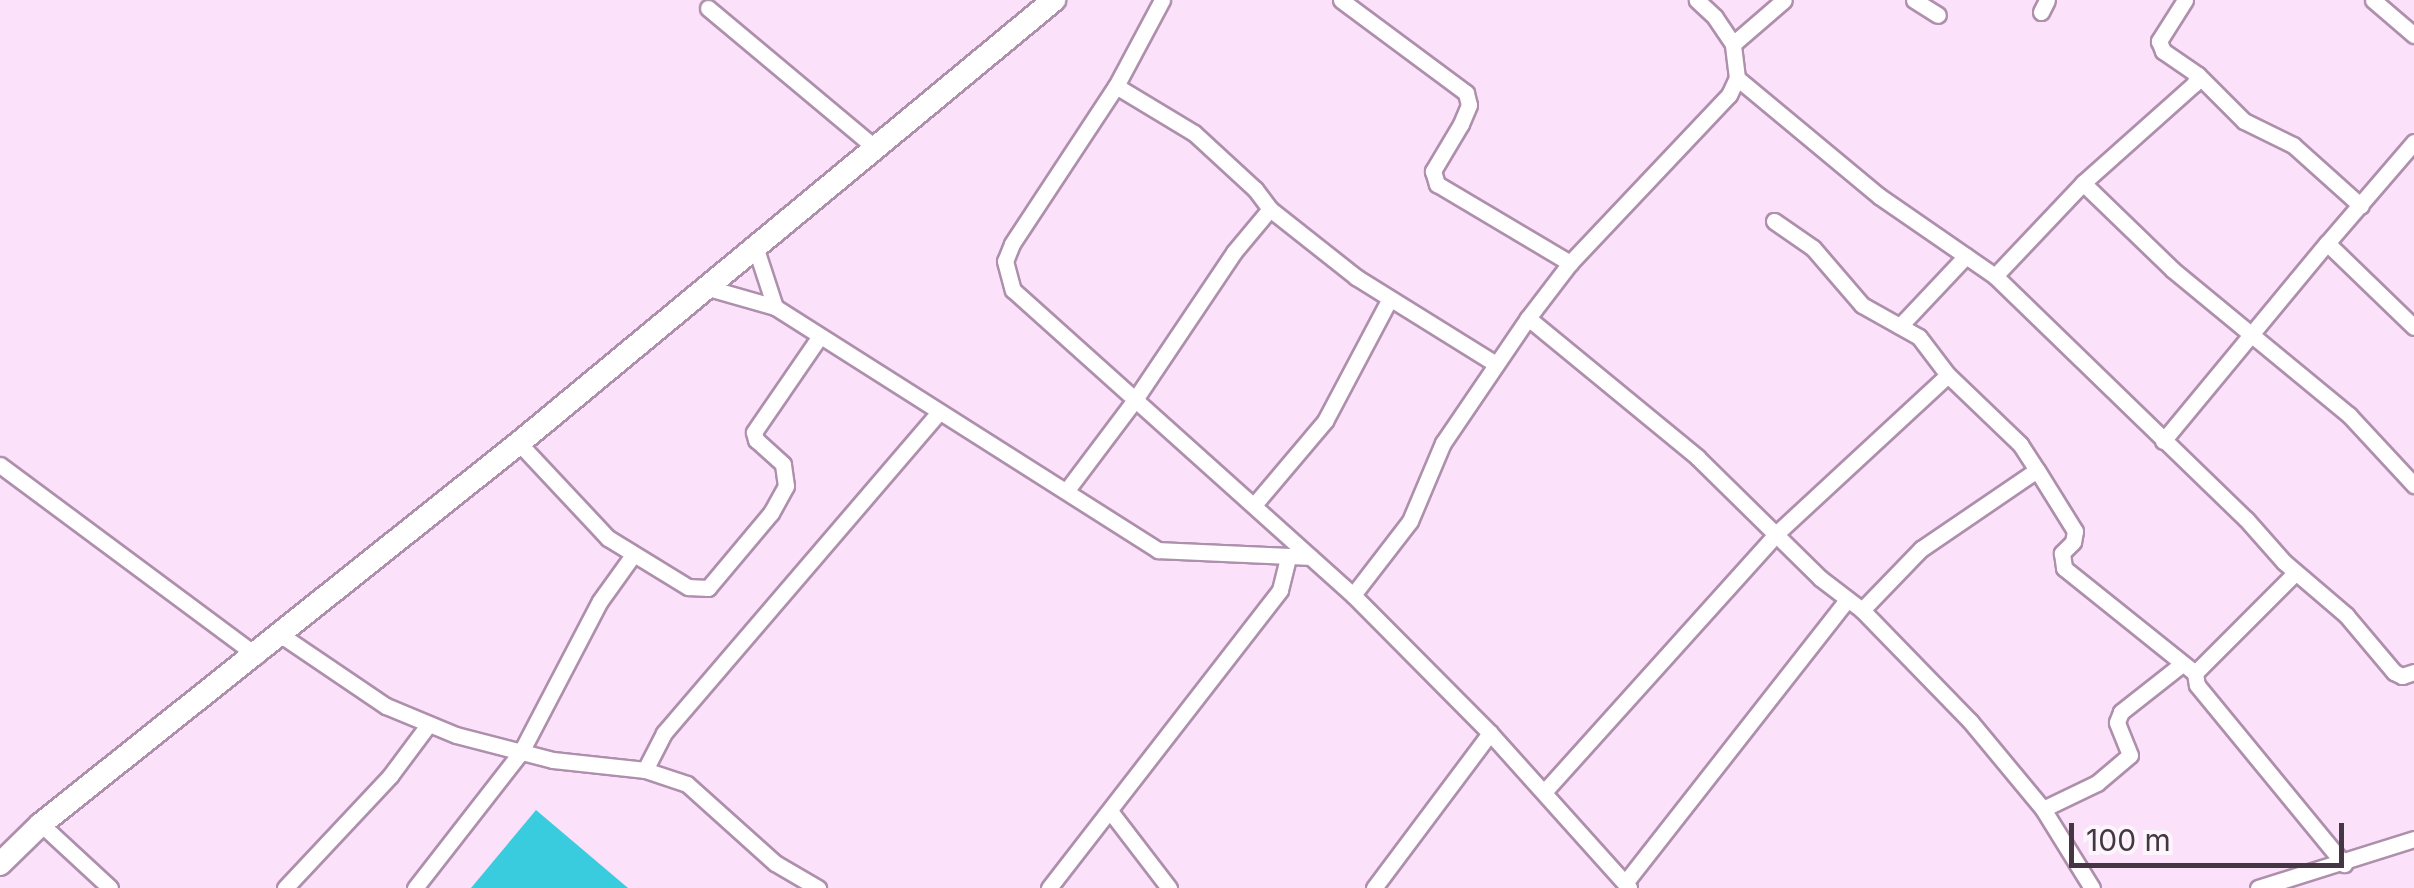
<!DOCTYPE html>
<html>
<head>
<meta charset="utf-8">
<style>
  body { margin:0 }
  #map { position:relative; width:2414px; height:888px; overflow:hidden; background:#fce1fa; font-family:Inter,sans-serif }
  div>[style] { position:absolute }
  .water>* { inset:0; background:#39ccdf }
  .roads { filter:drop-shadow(2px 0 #ae8fac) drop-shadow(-2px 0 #ae8fac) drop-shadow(0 2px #ae8fac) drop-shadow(0 -2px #ae8fac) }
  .street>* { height:15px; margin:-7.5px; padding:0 7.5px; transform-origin:7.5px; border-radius:7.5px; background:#fff }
  .primary>* { height:22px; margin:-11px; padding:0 11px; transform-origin:11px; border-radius:11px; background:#fff }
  span { translate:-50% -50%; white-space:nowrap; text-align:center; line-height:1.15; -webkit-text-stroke:8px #fcf6fc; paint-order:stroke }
  .scale { position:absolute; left:2069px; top:823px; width:275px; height:45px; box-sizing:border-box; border:5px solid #443743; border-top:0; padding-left:12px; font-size:30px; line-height:35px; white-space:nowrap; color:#443743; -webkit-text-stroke:8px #fcf6fc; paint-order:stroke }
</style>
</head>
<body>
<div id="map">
  <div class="water">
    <div style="clip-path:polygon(536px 810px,628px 888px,471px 888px)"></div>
  </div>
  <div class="roads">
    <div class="street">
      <div style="left:1162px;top:0;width:98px;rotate:118.1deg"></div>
      <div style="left:1116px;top:86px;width:189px;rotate:123.4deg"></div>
      <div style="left:1012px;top:244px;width:18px;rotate:112deg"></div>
      <div style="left:1005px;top:261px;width:30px;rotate:75deg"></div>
      <div style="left:1013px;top:290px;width:457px;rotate:41.9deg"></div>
      <div style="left:1353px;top:595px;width:194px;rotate:45.2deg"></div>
      <div style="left:1490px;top:733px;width:208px;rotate:48.1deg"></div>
      <div style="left:1341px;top:0;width:156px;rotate:36.6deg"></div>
      <div style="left:1466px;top:93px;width:12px;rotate:76deg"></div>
      <div style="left:1469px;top:105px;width:21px;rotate:113deg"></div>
      <div style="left:1461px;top:124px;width:55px;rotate:120.8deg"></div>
      <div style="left:1433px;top:171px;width:14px;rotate:73deg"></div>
      <div style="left:1437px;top:184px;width:155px;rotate:30.7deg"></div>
      <div style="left:1914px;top:0;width:28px;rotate:32deg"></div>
      <div style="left:2185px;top:0;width:49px;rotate:122.4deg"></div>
      <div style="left:2159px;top:41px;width:11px;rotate:68deg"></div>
      <div style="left:2163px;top:51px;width:42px;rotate:34.4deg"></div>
      <div style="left:2198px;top:75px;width:10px;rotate:114deg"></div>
      <div style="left:2194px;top:84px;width:149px;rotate:138.3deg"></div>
      <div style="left:2083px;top:183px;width:125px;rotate:44deg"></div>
      <div style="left:2173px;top:270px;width:228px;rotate:39.5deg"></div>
      <div style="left:2349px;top:415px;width:96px;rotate:47.1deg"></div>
      <div style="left:2373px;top:0;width:54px;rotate:40.5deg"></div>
      <div style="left:708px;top:8px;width:217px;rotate:39.9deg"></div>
      <div style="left:2041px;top:12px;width:13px;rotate:-63deg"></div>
      <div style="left:1733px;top:44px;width:67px;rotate:-40.8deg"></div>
      <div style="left:2198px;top:75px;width:65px;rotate:45deg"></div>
      <div style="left:2244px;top:121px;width:55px;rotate:26.1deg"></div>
      <div style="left:2293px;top:145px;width:91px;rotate:41.9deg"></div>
      <div style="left:1737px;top:78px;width:185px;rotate:39.7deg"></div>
      <div style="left:1879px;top:196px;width:141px;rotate:34.6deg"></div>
      <div style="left:1995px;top:276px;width:349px;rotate:44.1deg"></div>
      <div style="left:2246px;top:519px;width:57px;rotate:48.5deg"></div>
      <div style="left:2284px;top:562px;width:82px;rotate:40.5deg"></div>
      <div style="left:2346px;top:615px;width:75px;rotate:49.9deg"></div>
      <div style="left:2394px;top:672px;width:9px;rotate:27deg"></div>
      <div style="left:2402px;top:676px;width:13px;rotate:-18deg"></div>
      <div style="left:1116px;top:86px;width:91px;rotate:31.1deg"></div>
      <div style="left:1194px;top:133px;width:83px;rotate:42.6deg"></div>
      <div style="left:1255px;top:189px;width:25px;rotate:53deg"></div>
      <div style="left:1270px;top:209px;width:110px;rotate:38.3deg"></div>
      <div style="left:1356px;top:277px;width:165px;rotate:31.9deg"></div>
      <div style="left:2414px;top:142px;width:133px;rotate:130.7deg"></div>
      <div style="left:2327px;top:243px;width:121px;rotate:44deg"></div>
      <div style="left:1774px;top:221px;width:47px;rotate:34.7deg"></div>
      <div style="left:1813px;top:248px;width:75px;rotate:49.3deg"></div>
      <div style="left:1862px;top:305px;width:65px;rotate:29.3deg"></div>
      <div style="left:1919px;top:337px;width:48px;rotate:52.7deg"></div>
      <div style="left:1948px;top:375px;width:100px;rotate:43.8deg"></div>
      <div style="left:2020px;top:444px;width:31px;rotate:57deg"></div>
      <div style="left:756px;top:249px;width:61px;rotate:71.9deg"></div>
      <div style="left:1995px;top:276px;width:128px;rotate:-46.6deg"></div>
      <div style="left:705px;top:287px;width:73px;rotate:15.9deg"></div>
      <div style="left:775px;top:307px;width:454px;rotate:32.4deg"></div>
      <div style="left:1158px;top:550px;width:152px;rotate:2.6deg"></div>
      <div style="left:1528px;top:318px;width:219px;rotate:39.4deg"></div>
      <div style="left:1697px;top:457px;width:173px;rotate:44.5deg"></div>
      <div style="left:1820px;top:578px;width:53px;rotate:37.3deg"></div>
      <div style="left:1862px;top:610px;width:155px;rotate:45.8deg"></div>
      <div style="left:1970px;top:721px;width:114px;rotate:50.3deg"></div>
      <div style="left:2043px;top:809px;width:93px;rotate:58.2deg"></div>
      <div style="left:1900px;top:326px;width:96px;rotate:-46.7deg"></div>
      <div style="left:2163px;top:441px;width:257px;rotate:-50.4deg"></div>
      <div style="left:519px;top:443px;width:130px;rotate:46.9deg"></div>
      <div style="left:608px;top:538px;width:94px;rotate:31.5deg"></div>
      <div style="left:688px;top:587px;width:20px;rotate:3deg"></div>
      <div style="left:708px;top:588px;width:98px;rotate:-50deg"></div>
      <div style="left:771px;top:513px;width:31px;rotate:-61deg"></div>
      <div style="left:786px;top:486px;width:22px;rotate:-98deg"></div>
      <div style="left:783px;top:464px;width:36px;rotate:-138deg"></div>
      <div style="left:756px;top:440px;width:8px;rotate:-104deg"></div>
      <div style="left:754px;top:432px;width:116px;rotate:-55.5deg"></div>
      <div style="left:0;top:465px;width:320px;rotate:36.6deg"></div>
      <div style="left:1067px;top:490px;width:111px;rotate:-53deg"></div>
      <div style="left:1134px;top:401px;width:179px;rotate:-56.1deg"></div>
      <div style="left:1234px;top:252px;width:56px;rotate:-50.1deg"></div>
      <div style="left:1254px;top:505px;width:110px;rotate:-49.8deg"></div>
      <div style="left:1325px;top:421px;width:137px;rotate:-62.1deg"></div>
      <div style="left:2295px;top:573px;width:141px;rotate:135deg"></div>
      <div style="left:2195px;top:673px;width:12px;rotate:81deg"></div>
      <div style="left:2197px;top:685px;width:232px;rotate:50.6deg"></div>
      <div style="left:1353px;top:595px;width:93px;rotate:-52.4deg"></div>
      <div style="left:1410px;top:521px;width:85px;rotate:-67.1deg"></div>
      <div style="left:1443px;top:443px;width:151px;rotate:-55.8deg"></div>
      <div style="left:1528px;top:318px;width:69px;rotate:-52.6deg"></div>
      <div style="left:1570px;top:263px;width:231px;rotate:-46.6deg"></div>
      <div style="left:1729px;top:95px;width:19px;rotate:-65deg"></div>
      <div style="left:1737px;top:78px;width:34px;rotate:-97deg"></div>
      <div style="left:1733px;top:44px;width:32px;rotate:-124deg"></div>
      <div style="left:1715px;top:17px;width:25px;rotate:-137deg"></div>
      <div style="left:1862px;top:610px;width:85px;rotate:-46deg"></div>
      <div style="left:1921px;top:549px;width:140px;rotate:-34.3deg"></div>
      <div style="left:2037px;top:470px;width:72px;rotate:58.1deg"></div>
      <div style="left:2075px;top:531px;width:11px;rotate:100deg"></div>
      <div style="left:2073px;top:542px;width:16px;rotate:135deg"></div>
      <div style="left:2062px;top:553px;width:15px;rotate:82deg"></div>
      <div style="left:2064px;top:568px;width:168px;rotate:38.7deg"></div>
      <div style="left:281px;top:635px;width:127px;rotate:34.1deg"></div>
      <div style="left:386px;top:706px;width:76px;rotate:22.5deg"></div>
      <div style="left:456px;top:735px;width:100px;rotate:14.5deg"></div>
      <div style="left:553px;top:760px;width:93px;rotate:6.2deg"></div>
      <div style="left:645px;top:770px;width:44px;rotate:18.4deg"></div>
      <div style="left:687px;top:784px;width:118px;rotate:41.9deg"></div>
      <div style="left:775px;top:863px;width:50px;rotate:30.2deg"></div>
      <div style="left:645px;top:770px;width:42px;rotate:-62.8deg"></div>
      <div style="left:664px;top:733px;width:421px;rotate:-49.4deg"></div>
      <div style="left:1544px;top:792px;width:347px;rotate:-48deg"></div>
      <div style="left:1776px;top:534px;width:234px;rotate:-42.8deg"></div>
      <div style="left:2043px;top:809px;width:60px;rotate:-25.7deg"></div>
      <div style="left:2097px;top:783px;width:43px;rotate:-40.3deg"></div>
      <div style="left:2130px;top:755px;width:35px;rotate:-112deg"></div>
      <div style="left:2117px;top:722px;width:11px;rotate:-68deg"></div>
      <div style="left:2121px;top:712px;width:78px;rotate:-38.2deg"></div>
      <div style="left:1110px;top:811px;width:97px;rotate:52.5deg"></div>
      <div style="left:41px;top:824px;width:94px;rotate:42.8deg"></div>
      <div style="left:285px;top:888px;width:154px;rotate:-46.8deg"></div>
      <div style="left:390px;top:776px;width:64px;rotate:-53.3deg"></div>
      <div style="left:415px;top:888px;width:172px;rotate:-52.1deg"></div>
      <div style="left:521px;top:752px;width:170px;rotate:-62.4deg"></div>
      <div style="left:600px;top:601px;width:57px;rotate:-54.3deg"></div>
      <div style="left:1049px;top:888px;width:377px;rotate:-52.2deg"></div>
      <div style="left:1280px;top:590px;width:34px;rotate:-76deg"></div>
      <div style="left:1374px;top:888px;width:194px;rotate:-53.2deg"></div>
      <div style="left:1629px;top:888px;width:6px;rotate:-129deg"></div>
      <div style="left:1625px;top:883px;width:360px;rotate:-51.9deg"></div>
      <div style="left:2258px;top:888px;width:164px;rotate:-17.4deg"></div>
    </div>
    <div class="primary">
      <div style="left:0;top:864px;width:57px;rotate:-44.3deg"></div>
      <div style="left:41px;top:824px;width:611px;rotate:-38.56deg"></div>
      <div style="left:519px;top:443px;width:695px;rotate:-39.63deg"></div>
    </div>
  </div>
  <div class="scale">100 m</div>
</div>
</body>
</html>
